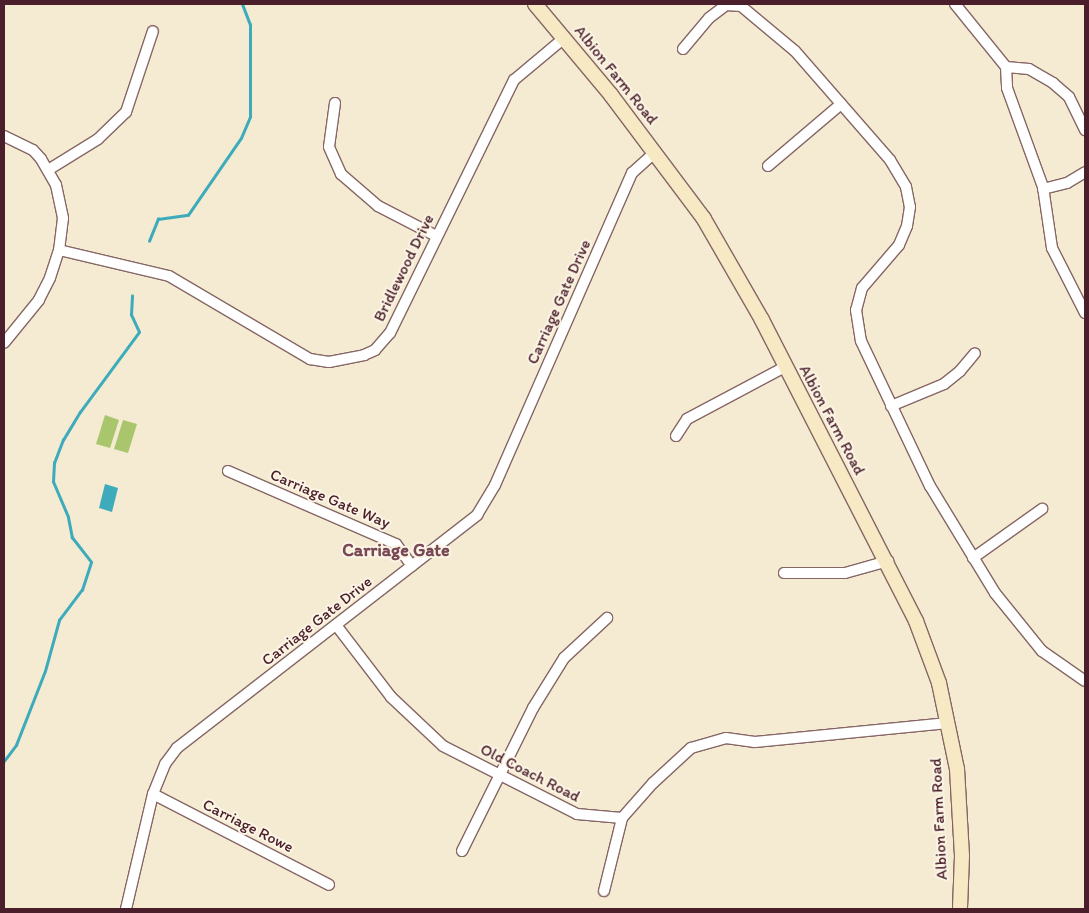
<!DOCTYPE html>
<html>
<head>
<meta charset="utf-8">
<style>
  body { margin:0 }
  #map { position:relative; width:1089px; height:913px; overflow:hidden; background:#f5ebd2; font-family:Itim,sans-serif }
  div>[style] { position:absolute }
  .green>* { inset:0; background:#a9c66d }
  .water>* { inset:0; background:#3dabbc }
  .stream>* { height:2.5px; margin:-1.25px; padding:0 1.25px; transform-origin:1.25px; border-radius:1.25px; background:#3dabbc }
  .roads { filter:drop-shadow(1px 0 #866665) drop-shadow(-1px 0 #866665) drop-shadow(0 1px #866665) drop-shadow(0 -1px #866665) }
  .street>* { height:10px; margin:-5px; padding:0 5px; transform-origin:5px; border-radius:5px; background:#fff }
  .secondary>* { height:14px; margin:-7px; padding:0 7px; transform-origin:7px; border-radius:7px; background:#f6e9c3 }
  span { translate:-50% -50%; white-space:nowrap; text-align:center; line-height:1.15; -webkit-text-stroke:4px #fcf5e5; paint-order:stroke }
  .street-label { font-size:16px; color:#4a1f2b }
  .neighbourhood-label { font-size:18px; color:#784856; font-weight:700 }
  .frame { position:absolute; inset:0; border:5px solid #4a1f2b; pointer-events:none }
</style>
</head>
<body>
<div id="map">
  <div class="green">
    <div style="clip-path:polygon(105px 415px,119px 420px,110px 448px,96px 444px)"></div>
    <div style="clip-path:polygon(123px 420px,137px 424px,128px 453px,114px 449px)"></div>
  </div>
  <div class="water">
    <div style="clip-path:polygon(105px 484px,118px 488px,112px 512px,99px 508px)"></div>
  </div>
  <div class="stream">
    <div style="left:149px;top:241px;width:24px;rotate:-68deg"></div>
    <div style="left:158px;top:219px;width:30px;rotate:-8deg"></div>
    <div style="left:188px;top:215px;width:93px;rotate:-55.5deg"></div>
    <div style="left:241px;top:138px;width:23px;rotate:-67deg"></div>
    <div style="left:250px;top:117px;width:92px;rotate:-90deg"></div>
    <div style="left:250px;top:25px;width:22px;rotate:-111deg"></div>
    <div style="left:4px;top:761px;width:20px;rotate:-53deg"></div>
    <div style="left:16px;top:745px;width:79px;rotate:-68.6deg"></div>
    <div style="left:45px;top:671px;width:53px;rotate:-74.6deg"></div>
    <div style="left:59px;top:620px;width:38px;rotate:-53deg"></div>
    <div style="left:82px;top:590px;width:29px;rotate:-72deg"></div>
    <div style="left:91px;top:562px;width:31px;rotate:-128deg"></div>
    <div style="left:72px;top:538px;width:21px;rotate:-101deg"></div>
    <div style="left:68px;top:517px;width:38px;rotate:-113deg"></div>
    <div style="left:53px;top:482px;width:19px;rotate:-87deg"></div>
    <div style="left:54px;top:463px;width:25px;rotate:-69deg"></div>
    <div style="left:63px;top:440px;width:33px;rotate:-59deg"></div>
    <div style="left:80px;top:412px;width:99px;rotate:-53.6deg"></div>
    <div style="left:139px;top:332px;width:19px;rotate:-115deg"></div>
    <div style="left:131px;top:315px;width:19px;rotate:-87deg"></div>
  </div>
  <div class="roads">
    <div class="street">
      <div style="left:955px;top:4px;width:81px;rotate:51deg"></div>
      <div style="left:1006px;top:67px;width:21px;rotate:87deg"></div>
      <div style="left:1007px;top:88px;width:105px;rotate:70deg"></div>
      <div style="left:1043px;top:187px;width:62px;rotate:81.6deg"></div>
      <div style="left:1052px;top:248px;width:73px;rotate:63.1deg"></div>
      <div style="left:683px;top:49px;width:40px;rotate:-50deg"></div>
      <div style="left:709px;top:18px;width:21px;rotate:-37deg"></div>
      <div style="left:726px;top:5px;width:15px;rotate:4deg"></div>
      <div style="left:741px;top:6px;width:70px;rotate:39.8deg"></div>
      <div style="left:795px;top:51px;width:145px;rotate:48.9deg"></div>
      <div style="left:890px;top:160px;width:31px;rotate:59deg"></div>
      <div style="left:906px;top:187px;width:20px;rotate:79deg"></div>
      <div style="left:910px;top:207px;width:19px;rotate:99deg"></div>
      <div style="left:907px;top:226px;width:21px;rotate:113deg"></div>
      <div style="left:899px;top:245px;width:57px;rotate:130.7deg"></div>
      <div style="left:862px;top:288px;width:23px;rotate:105deg"></div>
      <div style="left:856px;top:310px;width:31px;rotate:81deg"></div>
      <div style="left:861px;top:341px;width:161px;rotate:64.6deg"></div>
      <div style="left:930px;top:486px;width:125px;rotate:58.7deg"></div>
      <div style="left:995px;top:593px;width:75px;rotate:51deg"></div>
      <div style="left:1042px;top:651px;width:52px;rotate:34.9deg"></div>
      <div style="left:1006px;top:67px;width:23px;rotate:5deg"></div>
      <div style="left:1029px;top:69px;width:28px;rotate:30deg"></div>
      <div style="left:1053px;top:83px;width:21px;rotate:41deg"></div>
      <div style="left:1069px;top:97px;width:37px;rotate:64deg"></div>
      <div style="left:335px;top:103px;width:44px;rotate:97.8deg"></div>
      <div style="left:329px;top:147px;width:30px;rotate:66deg"></div>
      <div style="left:341px;top:174px;width:49px;rotate:40.9deg"></div>
      <div style="left:378px;top:206px;width:65px;rotate:27.3deg"></div>
      <div style="left:4px;top:136px;width:32px;rotate:26deg"></div>
      <div style="left:33px;top:150px;width:12px;rotate:48deg"></div>
      <div style="left:41px;top:159px;width:30px;rotate:60deg"></div>
      <div style="left:56px;top:185px;width:34px;rotate:78deg"></div>
      <div style="left:63px;top:218px;width:32px;rotate:97deg"></div>
      <div style="left:59px;top:250px;width:29px;rotate:108deg"></div>
      <div style="left:50px;top:278px;width:25px;rotate:117deg"></div>
      <div style="left:39px;top:300px;width:55px;rotate:129.1deg"></div>
      <div style="left:768px;top:166px;width:96px;rotate:-40.3deg"></div>
      <div style="left:48px;top:170px;width:59px;rotate:-31.8deg"></div>
      <div style="left:98px;top:139px;width:39px;rotate:-44deg"></div>
      <div style="left:126px;top:112px;width:85px;rotate:-71.6deg"></div>
      <div style="left:1043px;top:189px;width:25px;rotate:-14deg"></div>
      <div style="left:1067px;top:183px;width:21px;rotate:-31deg"></div>
      <div style="left:59px;top:250px;width:113px;rotate:13.3deg"></div>
      <div style="left:169px;top:276px;width:164px;rotate:30.5deg"></div>
      <div style="left:310px;top:359px;width:19px;rotate:9deg"></div>
      <div style="left:329px;top:362px;width:36px;rotate:-11deg"></div>
      <div style="left:364px;top:355px;width:12px;rotate:-24deg"></div>
      <div style="left:375px;top:350px;width:23px;rotate:-49deg"></div>
      <div style="left:390px;top:333px;width:282px;rotate:-63.9deg"></div>
      <div style="left:514px;top:80px;width:64px;rotate:-39.9deg"></div>
      <div style="left:891px;top:406px;width:57px;rotate:-22.5deg"></div>
      <div style="left:944px;top:384px;width:21px;rotate:-39deg"></div>
      <div style="left:960px;top:371px;width:23px;rotate:-50deg"></div>
      <div style="left:676px;top:436px;width:20px;rotate:-57deg"></div>
      <div style="left:687px;top:419px;width:111px;rotate:-28deg"></div>
      <div style="left:228px;top:471px;width:183px;rotate:23.5deg"></div>
      <div style="left:396px;top:544px;width:27px;rotate:54deg"></div>
      <div style="left:973px;top:558px;width:85px;rotate:-35.4deg"></div>
      <div style="left:784px;top:573px;width:61px"></div>
      <div style="left:845px;top:573px;width:45px;rotate:-15.6deg"></div>
      <div style="left:336px;top:625px;width:91px;rotate:52.6deg"></div>
      <div style="left:391px;top:697px;width:71px;rotate:43.3deg"></div>
      <div style="left:443px;top:746px;width:150px;rotate:26.9deg"></div>
      <div style="left:577px;top:814px;width:45px;rotate:5.1deg"></div>
      <div style="left:153px;top:794px;width:198px;rotate:27.3deg"></div>
      <div style="left:622px;top:818px;width:47px;rotate:-48.5deg"></div>
      <div style="left:653px;top:783px;width:52px;rotate:-42.6deg"></div>
      <div style="left:691px;top:748px;width:36px;rotate:-16deg"></div>
      <div style="left:726px;top:738px;width:29px;rotate:8deg"></div>
      <div style="left:755px;top:742px;width:194px;rotate:-5.6deg"></div>
      <div style="left:462px;top:851px;width:160px;rotate:-63.6deg"></div>
      <div style="left:533px;top:708px;width:59px;rotate:-58.2deg"></div>
      <div style="left:564px;top:658px;width:59px;rotate:-42.9deg"></div>
      <div style="left:604px;top:891px;width:75px;rotate:-76.1deg"></div>
      <div style="left:126px;top:909px;width:118px;rotate:-76.8deg"></div>
      <div style="left:153px;top:794px;width:32px;rotate:-68deg"></div>
      <div style="left:165px;top:764px;width:20px;rotate:-53deg"></div>
      <div style="left:177px;top:748px;width:380px;rotate:-37.8deg"></div>
      <div style="left:477px;top:515px;width:35px;rotate:-59deg"></div>
      <div style="left:495px;top:485px;width:341px;rotate:-66.3deg"></div>
      <div style="left:632px;top:173px;width:31px;rotate:-42deg"></div>
    </div>
    <div class="secondary">
      <div style="left:535px;top:4px;width:119px;rotate:50.1deg"></div>
      <div style="left:611px;top:95px;width:155px;rotate:53.1deg"></div>
      <div style="left:704px;top:219px;width:116px;rotate:60.1deg"></div>
      <div style="left:762px;top:320px;width:338px;rotate:62.9deg"></div>
      <div style="left:916px;top:621px;width:66px;rotate:69.6deg"></div>
      <div style="left:939px;top:683px;width:88px;rotate:78.2deg"></div>
      <div style="left:957px;top:769px;width:87px;rotate:86.7deg"></div>
      <div style="left:962px;top:856px;width:53px;rotate:92.2deg"></div>
    </div>
  </div>
  <div class="street-label">
    <span style="left:616px;top:75px;rotate:51deg">Albion Farm Road</span>
    <span style="left:404px;top:268px;rotate:-64deg">Bridlewood Drive</span>
    <span style="left:559px;top:302px;rotate:-66deg">Carriage Gate Drive</span>
    <span style="left:832px;top:420px;rotate:62deg">Albion Farm Road</span>
    <span style="left:330px;top:499px;rotate:23deg">Carriage Gate Way</span>
    <span style="left:317px;top:621px;rotate:-38deg">Carriage Gate Drive</span>
    <span style="left:530px;top:773px;rotate:27deg">Old Coach Road</span>
    <span style="left:939px;top:819px;rotate:-93deg">Albion Farm Road</span>
    <span style="left:248px;top:826px;rotate:27deg">Carriage Rowe</span>
  </div>
  <div class="neighbourhood-label">
    <span style="left:396px;top:550px">Carriage Gate</span>
  </div>
  <div class="frame"></div>
</div>
</body>
</html>
